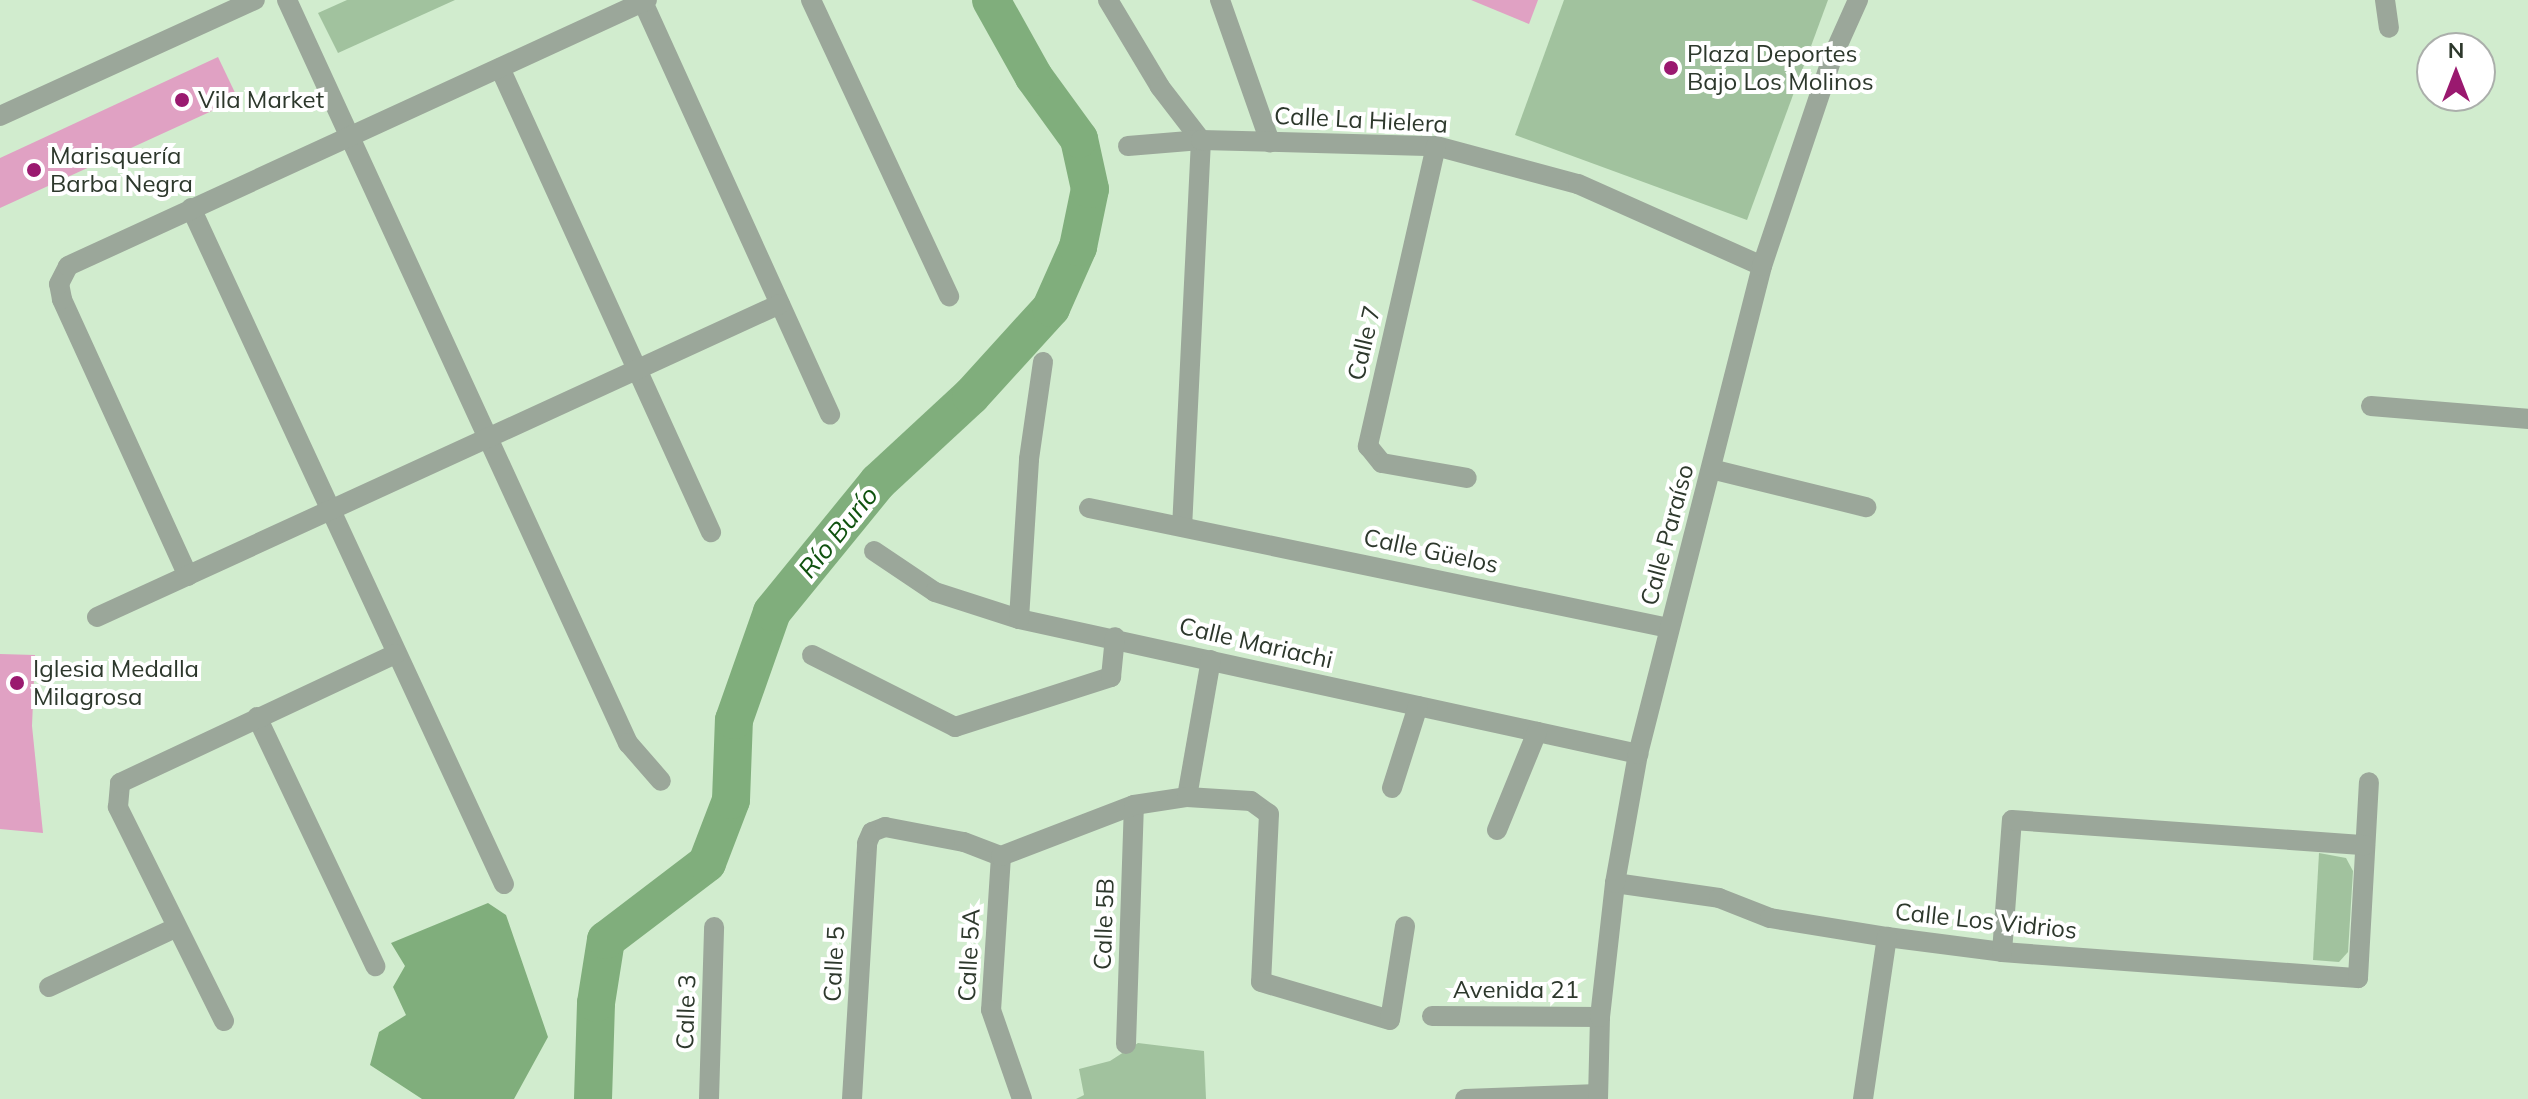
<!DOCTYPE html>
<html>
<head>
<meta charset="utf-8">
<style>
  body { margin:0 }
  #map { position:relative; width:2528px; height:1099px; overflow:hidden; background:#d1ecce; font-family:Mulish,sans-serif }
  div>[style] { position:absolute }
  .green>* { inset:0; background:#a1c29e }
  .water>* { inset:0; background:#80ae7c }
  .river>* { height:38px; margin:-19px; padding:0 19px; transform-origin:19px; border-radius:19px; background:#80ae7c }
  .building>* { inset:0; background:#e0a1c3 }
  .street>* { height:20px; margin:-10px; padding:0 10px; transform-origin:10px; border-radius:10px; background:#9ba79a }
  .dots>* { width:22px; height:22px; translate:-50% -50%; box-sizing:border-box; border:4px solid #fff; border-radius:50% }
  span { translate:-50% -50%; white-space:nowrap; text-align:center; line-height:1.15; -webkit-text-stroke:8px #fff; paint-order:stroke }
  .poi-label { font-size:24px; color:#2d382c }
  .left { translate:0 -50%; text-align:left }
  .street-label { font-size:24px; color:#2d382c }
  .water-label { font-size:26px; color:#10520f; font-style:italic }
  .north { position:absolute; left:2416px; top:32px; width:80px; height:80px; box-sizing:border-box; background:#fff; border:2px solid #abafab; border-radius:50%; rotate:0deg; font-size:22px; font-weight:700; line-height:32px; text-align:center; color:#2d382c }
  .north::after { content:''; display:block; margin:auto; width:28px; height:36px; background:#9a196f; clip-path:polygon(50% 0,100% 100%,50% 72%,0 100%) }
</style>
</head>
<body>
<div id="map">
  <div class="green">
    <div style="clip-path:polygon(347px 0,455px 0,338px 53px,318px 13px)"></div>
    <div style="clip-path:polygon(1564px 0,1828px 0,1747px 220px,1515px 135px)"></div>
    <div style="clip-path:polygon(2319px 853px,2346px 858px,2353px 871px,2348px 952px,2339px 962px,2313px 960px)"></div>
    <div style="clip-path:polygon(1138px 1043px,1204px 1051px,1206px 1099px,1076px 1099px,1084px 1095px,1079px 1069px,1110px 1061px)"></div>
  </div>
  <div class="water">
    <div style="clip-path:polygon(488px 903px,506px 915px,548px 1037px,514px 1099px,422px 1099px,370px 1065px,379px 1032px,406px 1015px,393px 987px,405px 966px,391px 943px)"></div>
  </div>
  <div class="river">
    <div style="left:593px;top:1099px;width:96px;rotate:-88.2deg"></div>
    <div style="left:596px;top:1003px;width:64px;rotate:-81deg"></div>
    <div style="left:606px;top:940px;width:127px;rotate:-37.3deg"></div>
    <div style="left:707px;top:863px;width:67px;rotate:-69.1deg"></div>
    <div style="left:731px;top:800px;width:80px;rotate:-87.9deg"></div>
    <div style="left:734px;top:720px;width:114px;rotate:-70.6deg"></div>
    <div style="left:772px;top:612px;width:168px;rotate:-50.8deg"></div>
    <div style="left:878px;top:482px;width:127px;rotate:-42.8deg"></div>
    <div style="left:971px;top:396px;width:119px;rotate:-47.7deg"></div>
    <div style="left:1051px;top:308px;width:67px;rotate:-66.1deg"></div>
    <div style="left:1078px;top:247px;width:59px;rotate:-78.3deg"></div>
    <div style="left:1090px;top:189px;width:51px;rotate:-102.4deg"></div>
    <div style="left:1079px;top:139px;width:77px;rotate:-126deg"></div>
    <div style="left:1034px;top:77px;width:88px;rotate:-119.2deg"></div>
  </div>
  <div class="building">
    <div style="clip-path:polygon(1471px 0,1538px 0,1529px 24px)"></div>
    <div style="clip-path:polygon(218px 57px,238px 99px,0 208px,0 158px)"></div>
    <div style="clip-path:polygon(0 654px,35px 655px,32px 726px,43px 833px,0 829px)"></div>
  </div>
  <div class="street">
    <div style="left:287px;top:0;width:818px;rotate:65.35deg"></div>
    <div style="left:628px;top:743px;width:50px;rotate:49deg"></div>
    <div style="left:811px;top:0;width:327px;rotate:65deg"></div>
    <div style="left:1108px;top:0;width:101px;rotate:59.1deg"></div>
    <div style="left:1160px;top:87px;width:67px;rotate:52.3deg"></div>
    <div style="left:1201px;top:140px;width:384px;rotate:92.8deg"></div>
    <div style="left:1220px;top:0;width:151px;rotate:70.6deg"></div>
    <div style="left:2385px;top:0;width:28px;rotate:82deg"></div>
    <div style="left:643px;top:2px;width:453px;rotate:65.6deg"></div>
    <div style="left:500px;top:68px;width:510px;rotate:65.55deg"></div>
    <div style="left:0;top:116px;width:280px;rotate:-24.5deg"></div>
    <div style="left:1128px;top:146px;width:73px;rotate:-4.7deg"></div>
    <div style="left:1201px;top:140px;width:235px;rotate:1.5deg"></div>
    <div style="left:1436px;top:146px;width:147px;rotate:15deg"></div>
    <div style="left:1578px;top:184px;width:201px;rotate:24deg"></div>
    <div style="left:1436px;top:146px;width:308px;rotate:102.8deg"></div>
    <div style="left:1368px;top:446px;width:22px;rotate:51deg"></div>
    <div style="left:1382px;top:463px;width:86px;rotate:10deg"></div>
    <div style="left:191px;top:208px;width:745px;rotate:65.16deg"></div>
    <div style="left:2371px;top:406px;width:158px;rotate:4.7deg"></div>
    <div style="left:1711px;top:469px;width:160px;rotate:13.8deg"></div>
    <div style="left:1089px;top:508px;width:592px;rotate:11.69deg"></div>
    <div style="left:874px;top:551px;width:73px;rotate:33.9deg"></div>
    <div style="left:935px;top:592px;width:88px;rotate:17.8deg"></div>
    <div style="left:1019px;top:619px;width:634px;rotate:12.3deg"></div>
    <div style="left:188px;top:576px;width:304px;rotate:-114.5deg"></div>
    <div style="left:62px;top:299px;width:15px;rotate:-101deg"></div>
    <div style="left:59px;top:284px;width:20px;rotate:-63deg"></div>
    <div style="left:68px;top:266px;width:637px;rotate:-24.67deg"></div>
    <div style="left:97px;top:617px;width:751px;rotate:-24.62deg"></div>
    <div style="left:1019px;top:619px;width:160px;rotate:-86.4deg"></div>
    <div style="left:1029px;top:459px;width:98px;rotate:-81.8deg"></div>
    <div style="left:812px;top:655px;width:160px;rotate:26.7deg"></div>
    <div style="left:955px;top:727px;width:164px;rotate:-17.8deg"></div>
    <div style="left:1111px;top:677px;width:40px;rotate:-84.3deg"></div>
    <div style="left:257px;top:717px;width:276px;rotate:64.6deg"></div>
    <div style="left:1392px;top:788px;width:86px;rotate:-72.4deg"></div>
    <div style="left:1187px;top:797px;width:139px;rotate:-80.1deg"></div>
    <div style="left:1497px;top:830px;width:106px;rotate:-67.8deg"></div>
    <div style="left:1001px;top:856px;width:154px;rotate:93.7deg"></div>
    <div style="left:991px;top:1010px;width:94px;rotate:70.8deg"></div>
    <div style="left:1615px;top:883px;width:105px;rotate:8.2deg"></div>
    <div style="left:1719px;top:898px;width:55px;rotate:21.4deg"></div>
    <div style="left:1770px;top:918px;width:119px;rotate:9.2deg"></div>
    <div style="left:1887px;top:937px;width:116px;rotate:7.4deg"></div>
    <div style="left:2002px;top:952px;width:357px;rotate:4.2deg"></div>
    <div style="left:2358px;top:978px;width:196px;rotate:-86.8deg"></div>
    <div style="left:2002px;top:952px;width:132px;rotate:-85.7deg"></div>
    <div style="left:2012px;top:820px;width:354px;rotate:4.1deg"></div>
    <div style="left:49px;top:987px;width:141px;rotate:-25.1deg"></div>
    <div style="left:1432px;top:1016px;width:168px;rotate:0.3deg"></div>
    <div style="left:224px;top:1021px;width:239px;rotate:-116.4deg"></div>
    <div style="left:118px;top:807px;width:24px;rotate:-85deg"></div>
    <div style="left:120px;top:783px;width:304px;rotate:-25.1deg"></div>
    <div style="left:1126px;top:1044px;width:239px;rotate:-88.1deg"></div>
    <div style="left:709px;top:1099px;width:172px;rotate:-88.3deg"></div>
    <div style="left:852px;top:1099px;width:256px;rotate:-86.6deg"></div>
    <div style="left:867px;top:843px;width:12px;rotate:-66deg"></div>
    <div style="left:872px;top:832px;width:14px;rotate:-21deg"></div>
    <div style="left:885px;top:827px;width:80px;rotate:10.8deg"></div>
    <div style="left:964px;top:842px;width:40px;rotate:21deg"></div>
    <div style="left:1001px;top:856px;width:142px;rotate:-21deg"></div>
    <div style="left:1134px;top:805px;width:54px;rotate:-8.6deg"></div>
    <div style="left:1187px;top:797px;width:64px;rotate:3.6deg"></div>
    <div style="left:1251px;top:801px;width:22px;rotate:36deg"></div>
    <div style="left:1269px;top:814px;width:168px;rotate:92.7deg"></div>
    <div style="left:1261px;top:982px;width:134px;rotate:16.4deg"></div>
    <div style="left:1390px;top:1020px;width:95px;rotate:-80.9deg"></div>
    <div style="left:1465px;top:1099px;width:133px;rotate:-2.2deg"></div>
    <div style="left:1598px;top:1099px;width:82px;rotate:-88.6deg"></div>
    <div style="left:1600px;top:1017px;width:135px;rotate:-83.6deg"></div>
    <div style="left:1615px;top:883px;width:131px;rotate:-79.9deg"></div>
    <div style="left:1638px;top:754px;width:504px;rotate:-75.74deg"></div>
    <div style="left:1762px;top:266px;width:219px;rotate:-71.4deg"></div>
    <div style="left:1832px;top:58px;width:64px;rotate:-65.9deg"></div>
    <div style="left:1863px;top:1099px;width:164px;rotate:-81.6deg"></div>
  </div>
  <div class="dots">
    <div style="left:1671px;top:68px;background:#9a196f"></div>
    <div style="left:182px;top:100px;background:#9a196f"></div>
    <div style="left:34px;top:170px;background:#9a196f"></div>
    <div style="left:17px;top:683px;background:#9a196f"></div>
  </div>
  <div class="poi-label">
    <span class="left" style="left:1687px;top:68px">Plaza Deportes<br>Bajo Los Molinos</span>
    <span class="left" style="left:198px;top:100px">Vila Market</span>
    <span class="left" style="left:50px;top:170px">Marisquería<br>Barba Negra</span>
    <span class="left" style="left:33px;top:683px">Iglesia Medalla<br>Milagrosa</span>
  </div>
  <div class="street-label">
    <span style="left:1361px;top:120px;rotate:3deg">Calle La Hielera</span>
    <span style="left:1364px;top:343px;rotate:-77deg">Calle 7</span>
    <span style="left:1667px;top:535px;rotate:-75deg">Calle Paraíso</span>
    <span style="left:1431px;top:551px;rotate:12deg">Calle Güelos</span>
    <span style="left:1256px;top:643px;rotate:13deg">Calle Mariachi</span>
    <span style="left:1986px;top:921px;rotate:6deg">Calle Los Vidrios</span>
    <span style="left:1104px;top:924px;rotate:-88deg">Calle 5B</span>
    <span style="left:969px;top:955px;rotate:-87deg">Calle 5A</span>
    <span style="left:834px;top:964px;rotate:-87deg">Calle 5</span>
    <span style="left:1516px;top:990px">Avenida 21</span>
    <span style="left:686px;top:1012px;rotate:-88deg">Calle 3</span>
  </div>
  <div class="water-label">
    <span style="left:838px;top:532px;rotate:-51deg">Río Burío</span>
  </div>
  <div class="north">N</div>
</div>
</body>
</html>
